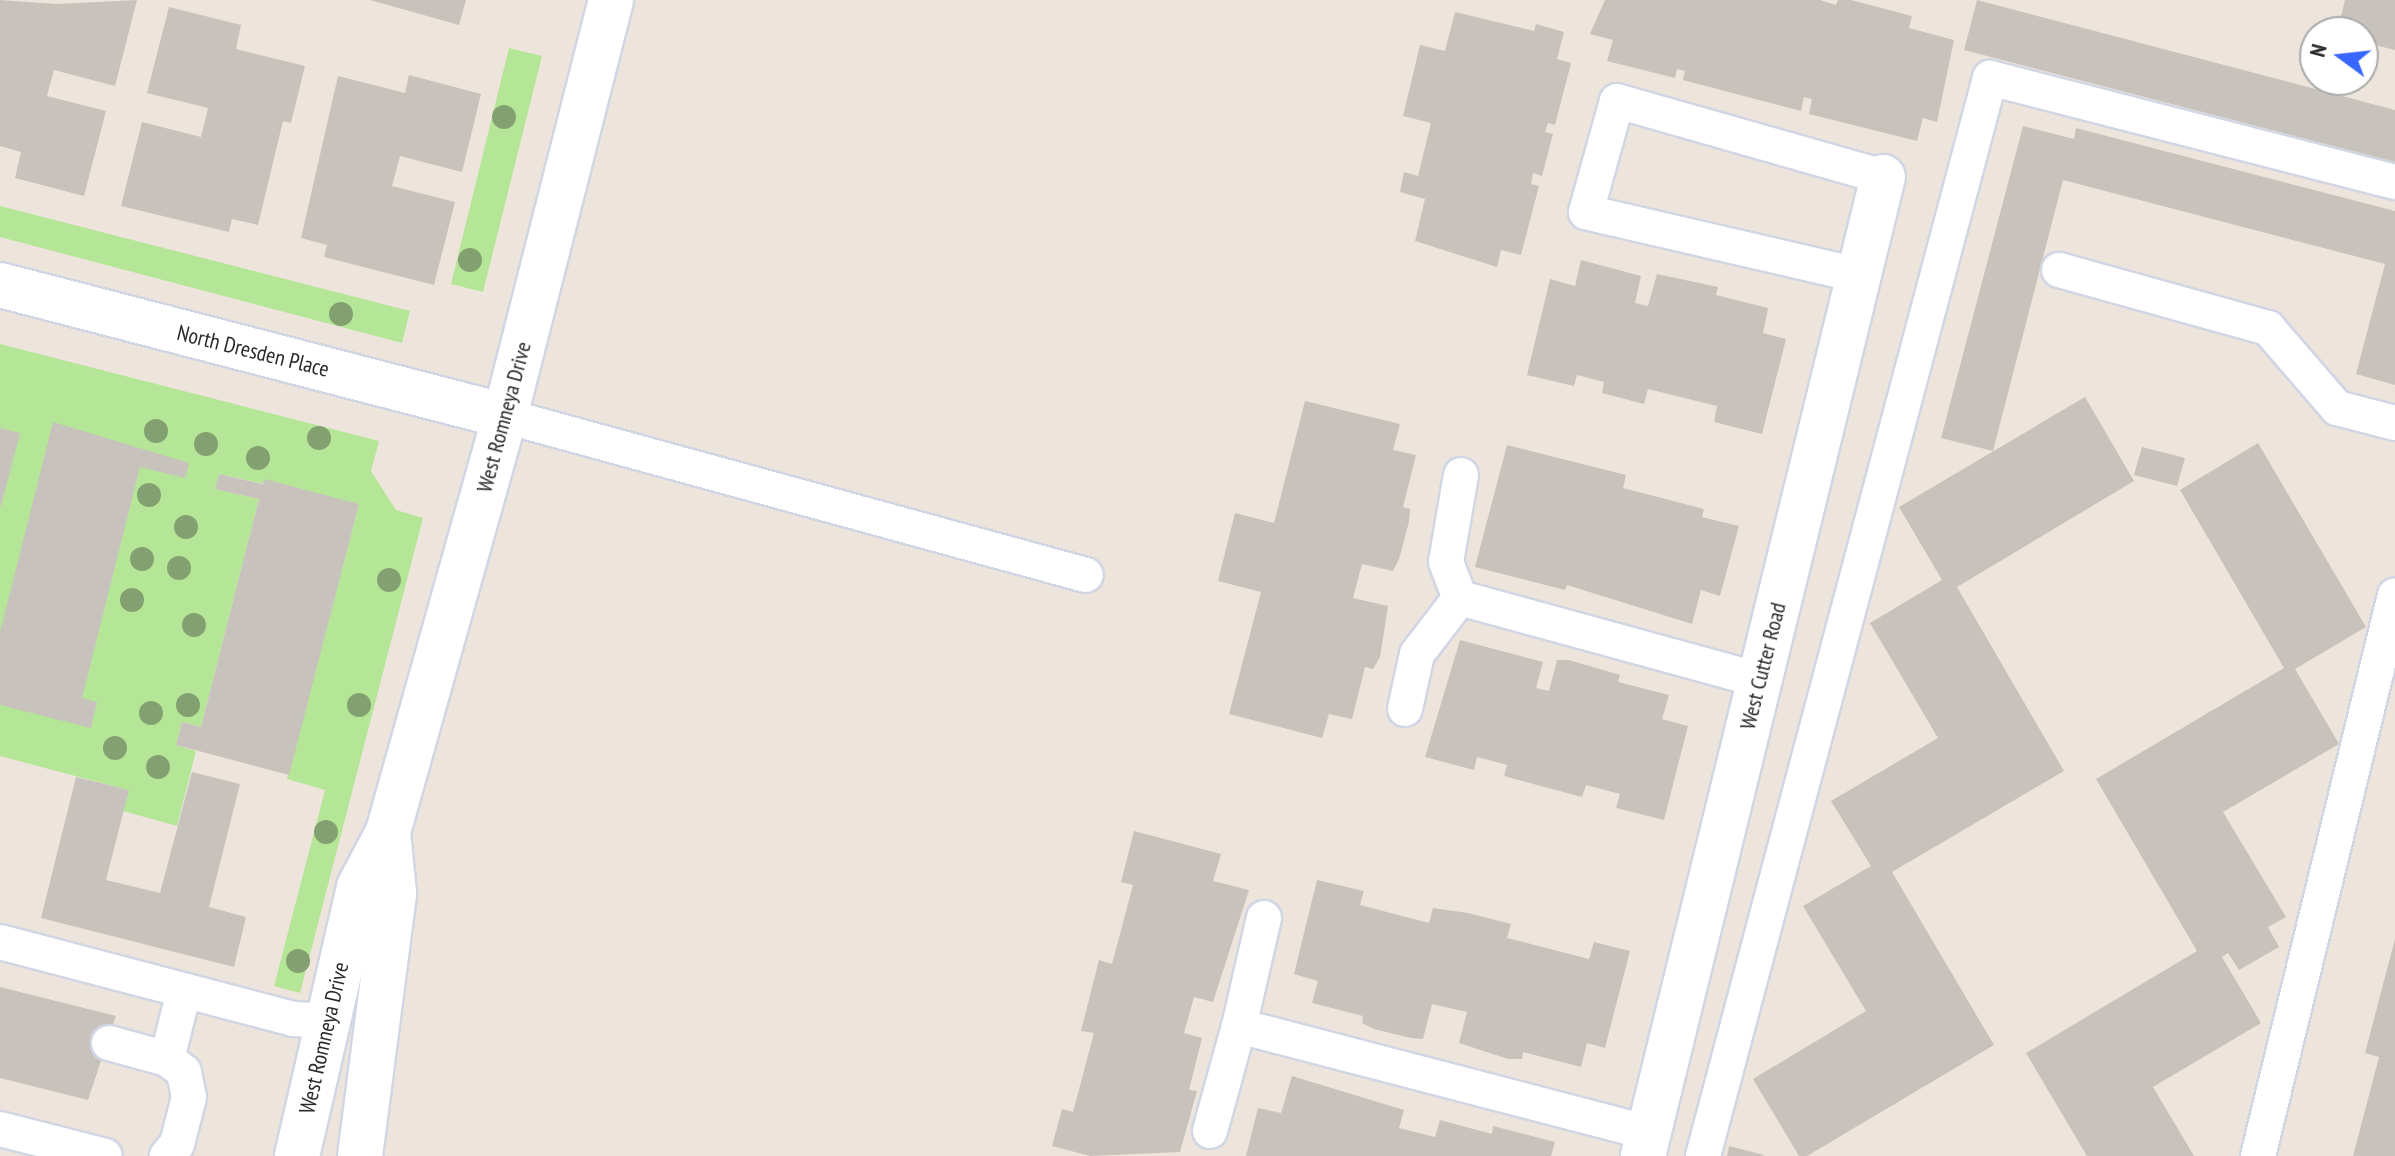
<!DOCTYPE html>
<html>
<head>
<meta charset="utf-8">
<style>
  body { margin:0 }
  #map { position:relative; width:2395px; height:1156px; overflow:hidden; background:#ede5dc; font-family:"PT Sans Narrow",sans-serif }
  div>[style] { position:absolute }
  .green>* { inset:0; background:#b5e597 }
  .building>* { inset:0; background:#c8c2bc }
  .roads { filter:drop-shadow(2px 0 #d1d6e4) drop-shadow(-2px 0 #d1d6e4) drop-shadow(0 2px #d1d6e4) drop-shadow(0 -2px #d1d6e4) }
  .lane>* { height:34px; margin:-17px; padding:0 17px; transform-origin:17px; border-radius:17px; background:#fff }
  .street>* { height:44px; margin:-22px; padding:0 22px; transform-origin:22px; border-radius:22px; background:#fff }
  .secondary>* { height:44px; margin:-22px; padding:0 22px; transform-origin:22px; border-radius:22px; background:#fff }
  .trees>* { width:24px; height:24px; margin:-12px; border-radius:50%; background:#83a170 }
  span { translate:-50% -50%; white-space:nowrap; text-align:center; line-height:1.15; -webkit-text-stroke:8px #fff; paint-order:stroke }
  .street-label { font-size:22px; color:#2a2a2a }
  .north { position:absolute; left:2299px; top:16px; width:80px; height:80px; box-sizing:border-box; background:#fff; border:2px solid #aaa; border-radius:50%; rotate:285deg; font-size:22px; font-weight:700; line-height:32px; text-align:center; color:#2a2a2a }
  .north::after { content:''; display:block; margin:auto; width:28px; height:36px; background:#3866fe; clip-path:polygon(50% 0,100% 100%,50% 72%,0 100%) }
</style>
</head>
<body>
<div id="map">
  <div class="green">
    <div style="clip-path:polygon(509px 48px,542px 56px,483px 292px,451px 284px)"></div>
    <div style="clip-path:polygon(0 206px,410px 311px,402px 343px,0 237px)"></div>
    <div style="clip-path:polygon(0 344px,379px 441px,371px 471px,396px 510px,423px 518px,300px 993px,274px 986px,325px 790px,287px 779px,359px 504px,219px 474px,216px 489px,259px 499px,201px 727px,182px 722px,176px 745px,196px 751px,177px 826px,123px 811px,128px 790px,0 756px)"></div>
  </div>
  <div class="building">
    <div style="clip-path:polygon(0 0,57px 4px,137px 0,115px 86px,54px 70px,47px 96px,106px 111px,84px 196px,15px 178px,21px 152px,0 146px)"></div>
    <div style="clip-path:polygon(370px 0,466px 0,459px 25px)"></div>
    <div style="clip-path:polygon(1605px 0,1820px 0,1836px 5px,1838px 0,1851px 0,1912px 16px,1909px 28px,1954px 40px,1937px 122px,1923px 118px,1917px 141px,1809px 114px,1812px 99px,1804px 97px,1801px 111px,1683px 80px,1685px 71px,1677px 69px,1675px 78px,1607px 61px,1613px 40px,1590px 34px)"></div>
    <div style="clip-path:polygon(1977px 0,2395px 110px,2395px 162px,1964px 50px)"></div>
    <div style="clip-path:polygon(2345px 0,2395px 0,2395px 50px,2363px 42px,2363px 32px,2337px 32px)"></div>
    <div style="clip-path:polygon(169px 7px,241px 25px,236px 49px,305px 66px,291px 123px,283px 121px,258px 225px,232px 219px,229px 232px,121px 206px,142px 122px,201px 137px,208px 108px,147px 93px)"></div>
    <div style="clip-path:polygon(1455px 12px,1534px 31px,1536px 24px,1564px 32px,1557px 59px,1571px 63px,1555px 125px,1548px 123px,1545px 132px,1553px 134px,1542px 176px,1533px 173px,1531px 184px,1539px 186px,1521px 255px,1501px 250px,1497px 267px,1415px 241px,1425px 199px,1400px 192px,1404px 172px,1418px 176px,1431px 123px,1403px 116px,1420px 45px,1445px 51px)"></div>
    <div style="clip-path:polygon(409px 75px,481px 94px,462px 172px,400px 156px,392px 186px,455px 202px,434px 285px,324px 257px,327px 245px,301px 238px,338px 76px,405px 93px)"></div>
    <div style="clip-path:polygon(2023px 126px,2074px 139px,2076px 128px,2395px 211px,2395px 385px,2356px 374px,2385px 264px,2063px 180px,1993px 451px,1941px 438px)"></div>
    <div style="clip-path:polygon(1581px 260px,1641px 276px,1635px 303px,1648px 306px,1657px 274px,1718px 287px,1716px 295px,1768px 308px,1763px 333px,1786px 339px,1762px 434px,1714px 422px,1717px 406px,1648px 389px,1644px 404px,1602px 393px,1604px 382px,1577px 375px,1574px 386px,1527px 375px,1550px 279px,1575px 286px)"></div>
    <div style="clip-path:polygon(2085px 397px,2134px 481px,1957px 587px,2064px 771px,1892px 872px,1994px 1045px,1807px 1156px,1799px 1156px,1753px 1079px,1866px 1011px,1803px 906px,1871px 866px,1831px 801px,1938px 738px,1870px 623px,1942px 580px,1899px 507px)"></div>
    <div style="clip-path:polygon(1305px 401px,1400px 424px,1393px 450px,1416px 455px,1403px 507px,1410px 509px,1409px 522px,1399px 559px,1393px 571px,1362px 564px,1353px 598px,1388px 606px,1380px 657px,1373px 669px,1365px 667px,1352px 719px,1329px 714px,1322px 738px,1229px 714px,1261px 592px,1218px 581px,1235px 513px,1274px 523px)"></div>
    <div style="clip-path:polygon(53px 422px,189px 463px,185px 478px,140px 467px,82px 698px,97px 702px,91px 728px,0 705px,0 632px)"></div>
    <div style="clip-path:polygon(0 428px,20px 433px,1px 506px,0 506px)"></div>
    <div style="clip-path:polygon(2258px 443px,2366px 627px,2295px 669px,2339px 744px,2223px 812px,2286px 917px,2268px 927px,2279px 947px,2239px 970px,2228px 953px,2222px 957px,2261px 1023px,2153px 1087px,2194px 1156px,2087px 1156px,2026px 1053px,2197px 951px,2096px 779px,2284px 668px,2180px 490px)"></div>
    <div style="clip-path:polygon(1507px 445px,1626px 475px,1623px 488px,1704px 509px,1702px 517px,1739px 526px,1720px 596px,1701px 590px,1692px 624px,1567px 585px,1565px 590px,1475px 567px)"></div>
    <div style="clip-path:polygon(2142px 447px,2185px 458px,2177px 486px,2134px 475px)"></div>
    <div style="clip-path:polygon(219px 474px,263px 484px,264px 479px,359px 504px,289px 775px,176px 745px,182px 722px,201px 727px,259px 499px,215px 489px)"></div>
    <div style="clip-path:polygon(1460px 640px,1543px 662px,1536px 688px,1549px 691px,1557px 660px,1569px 660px,1620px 675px,1618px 682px,1669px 695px,1662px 719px,1688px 726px,1664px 820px,1616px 808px,1620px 794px,1586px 785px,1582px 797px,1504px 776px,1507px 765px,1477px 757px,1474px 770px,1425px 757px)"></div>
    <div style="clip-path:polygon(192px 772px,240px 784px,209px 907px,246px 917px,234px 967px,41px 918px,76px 777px,129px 790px,106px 880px,160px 893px)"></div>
    <div style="clip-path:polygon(1134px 831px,1221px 854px,1213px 881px,1249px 890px,1213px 1002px,1194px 997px,1184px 1033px,1202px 1038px,1189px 1090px,1197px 1091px,1180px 1152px,1090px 1156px,1052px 1146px,1062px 1109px,1073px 1112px,1094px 1033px,1081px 1031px,1099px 960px,1112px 964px,1133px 885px,1121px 882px)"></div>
    <div style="clip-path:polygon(1317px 880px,1364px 891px,1360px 905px,1429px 923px,1433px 908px,1468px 913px,1511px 924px,1507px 938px,1589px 959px,1594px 942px,1630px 951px,1605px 1048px,1587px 1043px,1581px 1067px,1523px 1052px,1522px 1059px,1508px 1059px,1459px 1043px,1467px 1012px,1432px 1004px,1423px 1039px,1411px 1038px,1374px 1029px,1362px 1023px,1363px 1016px,1312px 1003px,1318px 981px,1294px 974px)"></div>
    <div style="clip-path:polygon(2395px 939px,2395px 1156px,2353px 1156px,2379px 1057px,2365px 1053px)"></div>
    <div style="clip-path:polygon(0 987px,116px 1016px,88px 1100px,0 1078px)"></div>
    <div style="clip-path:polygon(1292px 1076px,1404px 1110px,1399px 1128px,1435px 1137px,1440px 1120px,1492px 1134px,1493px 1126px,1555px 1142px,1551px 1156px,1246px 1156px,1258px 1108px,1281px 1113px)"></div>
    <div style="clip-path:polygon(1729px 1146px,1764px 1155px,1763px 1156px,1727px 1156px)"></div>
  </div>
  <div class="roads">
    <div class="lane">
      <div style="left:2059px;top:270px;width:217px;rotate:15.5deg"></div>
      <div style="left:2268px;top:328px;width:106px;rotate:49.2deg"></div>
      <div style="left:2337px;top:408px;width:60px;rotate:14.5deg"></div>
      <div style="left:1858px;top:275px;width:279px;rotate:-167deg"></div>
      <div style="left:1586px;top:212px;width:115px;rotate:-74.4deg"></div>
      <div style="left:1617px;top:101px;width:277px;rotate:15.9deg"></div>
      <div style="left:505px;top:416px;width:602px;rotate:15.31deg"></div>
      <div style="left:1461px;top:475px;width:88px;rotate:99.8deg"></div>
      <div style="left:1446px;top:562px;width:39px;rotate:69deg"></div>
      <div style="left:1460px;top:598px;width:311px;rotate:15.3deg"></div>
      <div style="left:1405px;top:709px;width:56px;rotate:-77.7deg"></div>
      <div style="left:1417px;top:654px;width:71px;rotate:-52.5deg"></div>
      <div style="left:1264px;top:918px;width:111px;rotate:103deg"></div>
      <div style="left:1239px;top:1026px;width:424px;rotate:14.6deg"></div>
      <div style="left:0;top:942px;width:303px;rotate:14.7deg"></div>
      <div style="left:293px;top:1019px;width:34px;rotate:3deg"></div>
      <div style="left:109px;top:1043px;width:60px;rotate:15.4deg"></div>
      <div style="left:167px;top:1059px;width:21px;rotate:37deg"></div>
      <div style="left:184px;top:1072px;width:25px;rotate:79deg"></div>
      <div style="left:189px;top:1097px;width:49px;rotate:104.3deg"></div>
      <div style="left:177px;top:1144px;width:16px;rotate:130deg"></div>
      <div style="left:167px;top:1059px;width:70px;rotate:-76deg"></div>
      <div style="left:0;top:1129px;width:108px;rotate:14.4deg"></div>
      <div style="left:1210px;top:1131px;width:109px;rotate:-74.6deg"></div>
      <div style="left:1703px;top:1156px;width:1116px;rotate:-75.09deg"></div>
      <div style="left:1990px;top:78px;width:418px;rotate:14.4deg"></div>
      <div style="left:2258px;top:1156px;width:577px;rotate:-76.28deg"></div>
    </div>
    <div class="street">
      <div style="left:0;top:285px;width:522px;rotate:14.54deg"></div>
      <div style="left:1643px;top:1156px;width:1008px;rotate:-76.23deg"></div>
    </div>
    <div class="secondary">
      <div style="left:297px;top:1156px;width:276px;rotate:-77deg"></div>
      <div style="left:359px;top:887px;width:62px;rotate:-62.2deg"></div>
      <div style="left:388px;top:832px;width:432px;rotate:-74.3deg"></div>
      <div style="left:505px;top:416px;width:429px;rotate:-75.7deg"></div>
      <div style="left:360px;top:1156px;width:265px;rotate:-82.6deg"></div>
      <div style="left:394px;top:893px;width:61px;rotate:-95.6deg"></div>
    </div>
  </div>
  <div class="trees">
    <div style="left:504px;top:117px"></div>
    <div style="left:470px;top:260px"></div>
    <div style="left:341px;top:314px"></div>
    <div style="left:156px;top:431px"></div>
    <div style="left:319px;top:438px"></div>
    <div style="left:206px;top:444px"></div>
    <div style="left:258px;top:458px"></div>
    <div style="left:149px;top:495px"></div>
    <div style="left:186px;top:527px"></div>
    <div style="left:142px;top:559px"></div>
    <div style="left:179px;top:568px"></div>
    <div style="left:389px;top:580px"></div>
    <div style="left:132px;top:600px"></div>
    <div style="left:194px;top:625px"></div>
    <div style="left:188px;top:705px"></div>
    <div style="left:359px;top:705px"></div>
    <div style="left:151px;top:713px"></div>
    <div style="left:115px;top:748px"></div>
    <div style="left:158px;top:767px"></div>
    <div style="left:326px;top:832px"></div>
    <div style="left:298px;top:961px"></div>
  </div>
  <div class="street-label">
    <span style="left:253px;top:351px;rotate:14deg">North Dresden Place</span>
    <span style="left:504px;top:417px;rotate:-75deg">West Romneya Drive</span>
    <span style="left:1763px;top:666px;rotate:-76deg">West Cutter Road</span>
    <span style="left:324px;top:1038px;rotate:-77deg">West Romneya Drive</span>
  </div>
  <div class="north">N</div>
</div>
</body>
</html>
